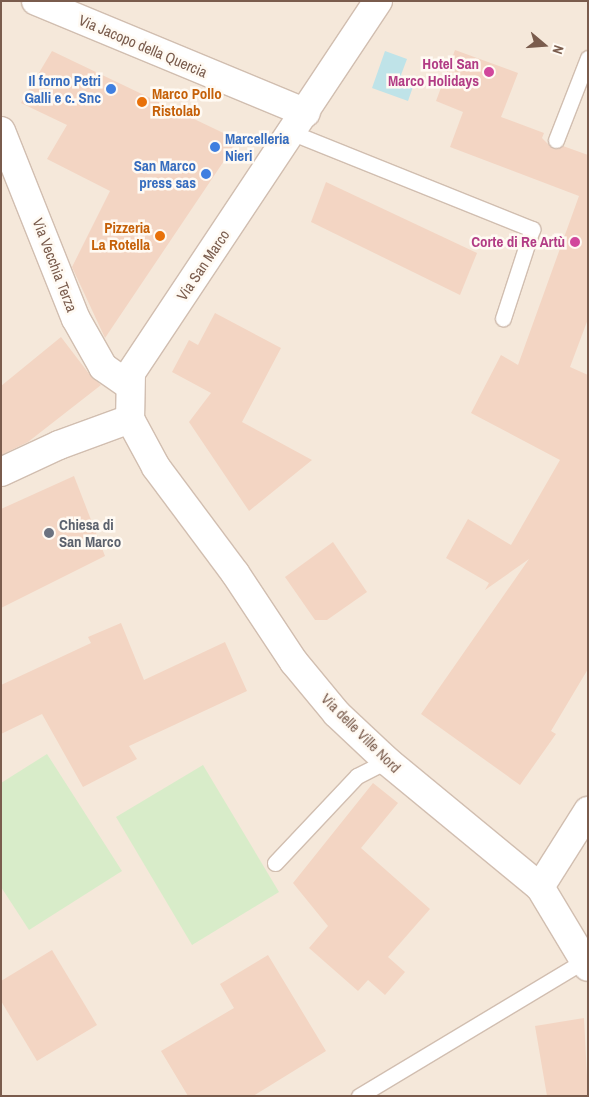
<!DOCTYPE html>
<html>
<head>
<meta charset="utf-8">
<style>
  body { margin:0 }
  #map { position:relative; width:589px; height:1097px; overflow:hidden; background:#fdf6ec; font-family:"Archivo Narrow",sans-serif }
  div>[style] { position:absolute }
  .residential>* { inset:0; background:#f5e8da }
  .green>* { inset:0; background:#d8ecc9 }
  .water>* { inset:0; background:#bfe3e8 }
  .building>* { inset:0; background:#f3d5c3 }
  .roads { filter:drop-shadow(1px 0 #d1beb0) drop-shadow(-1px 0 #d1beb0) drop-shadow(0 1px #d1beb0) drop-shadow(0 -1px #d1beb0) }
  .lane>* { height:15px; margin:-7.5px; padding:0 7.5px; transform-origin:7.5px; border-radius:7.5px; background:#fff }
  .street>* { height:28px; margin:-14px; padding:0 14px; transform-origin:14px; border-radius:14px; background:#fff }
  .secondary>* { height:28px; margin:-14px; padding:0 14px; transform-origin:14px; border-radius:14px; background:#fff }
  .dots>* { width:14px; height:14px; translate:-50% -50%; box-sizing:border-box; border:2px solid #fffaf3; border-radius:50% }
  span { translate:-50% -50%; white-space:nowrap; text-align:center; line-height:1.15; -webkit-text-stroke:5px #fffaf3; paint-order:stroke }
  .street-label { font-size:15px; color:#7a5c4d }
  .hotel-label { font-size:15px; color:#b23c85; font-weight:700 }
  .right { translate:-100% -50%; text-align:right }
  .shop-label { font-size:15px; color:#366cbe; font-weight:700 }
  .left { translate:0 -50%; text-align:left }
  .food-label { font-size:15px; color:#c56008; font-weight:700 }
  .worship-label { font-size:15px; color:#5b616d; font-weight:700 }
  .frame { position:absolute; inset:0; border:2px solid #7a5c4d; pointer-events:none }
  .north { position:absolute; left:519px; top:20px; width:50px; height:50px; -webkit-text-stroke:4px #fffaf3; paint-order:stroke; rotate:108deg; font-size:14px; font-weight:700; line-height:20px; text-align:center; color:#7a5c4d }
  .north::after { content:''; display:block; margin:auto; width:18px; height:22px; background:#7a5c4d; clip-path:polygon(50% 0,100% 100%,50% 72%,0 100%) }
</style>
</head>
<body>
<div id="map">
  <div class="residential">
    <div style="clip-path:polygon(1px 1px,588px 1px,588px 1096px,1px 1096px)"></div>
  </div>
  <div class="green">
    <div style="clip-path:polygon(47px 754px,122px 871px,29px 930px,1px 887px,1px 783px)"></div>
    <div style="clip-path:polygon(203px 765px,279px 892px,192px 945px,116px 817px)"></div>
  </div>
  <div class="water">
    <div style="clip-path:polygon(385px 51px,407px 59px,401px 75px,415px 81px,408px 101px,372px 88px)"></div>
  </div>
  <div class="building">
    <div style="clip-path:polygon(455px 50px,518px 73px,501px 117px,544px 133px,542px 138px,552px 148px,563px 146px,588px 155px,588px 319px,570px 367px,588px 375px,588px 669px,551px 731px,556px 734px,520px 785px,421px 714px,529px 559px,485px 590px,489px 583px,446px 558px,468px 519px,511px 545px,560px 460px,471px 413px,501px 355px,518px 365px,579px 196px,450px 147px,463px 112px,436px 101px)"></div>
    <div style="clip-path:polygon(52px 51px,238px 140px,105px 338px,72px 267px,110px 191px,47px 159px,67px 125px,21px 103px)"></div>
    <div style="clip-path:polygon(326px 182px,477px 253px,460px 295px,311px 222px)"></div>
    <div style="clip-path:polygon(215px 313px,281px 348px,242px 422px,312px 460px,249px 511px,189px 422px,211px 393px,172px 372px,189px 340px,198px 345px)"></div>
    <div style="clip-path:polygon(61px 337px,90px 375px,101px 385px,28px 442px,1px 455px,1px 386px)"></div>
    <div style="clip-path:polygon(74px 476px,105px 556px,1px 608px,1px 509px)"></div>
    <div style="clip-path:polygon(333px 542px,367px 592px,327px 620px,315px 620px,285px 577px)"></div>
    <div style="clip-path:polygon(121px 623px,144px 680px,225px 642px,247px 691px,129px 746px,137px 759px,83px 787px,42px 714px,1px 734px,1px 685px,91px 643px,88px 637px)"></div>
    <div style="clip-path:polygon(373px 783px,398px 803px,361px 848px,430px 909px,388px 957px,405px 972px,385px 995px,368px 980px,358px 991px,309px 948px,328px 926px,293px 883px)"></div>
    <div style="clip-path:polygon(52px 950px,97px 1025px,37px 1061px,1px 1001px,1px 981px)"></div>
    <div style="clip-path:polygon(268px 955px,326px 1051px,253px 1096px,188px 1096px,161px 1051px,234px 1008px,220px 984px)"></div>
    <div style="clip-path:polygon(584px 1018px,588px 1096px,547px 1096px,535px 1026px)"></div>
  </div>
  <div class="roads">
    <div class="lane">
      <div style="left:293px;top:133px;width:258px;rotate:21.9deg"></div>
      <div style="left:532px;top:229px;width:94px;rotate:108deg"></div>
      <div style="left:556px;top:140px;width:88px;rotate:-68.7deg"></div>
      <div style="left:275px;top:863px;width:120px;rotate:-46.7deg"></div>
      <div style="left:357px;top:776px;width:34px;rotate:-27deg"></div>
      <div style="left:359px;top:1096px;width:264px;rotate:-31deg"></div>
    </div>
    <div class="street">
      <div style="left:36px;top:1px;width:292px;rotate:22.5deg"></div>
      <div style="left:1px;top:131px;width:202px;rotate:68.3deg"></div>
      <div style="left:76px;top:319px;width:55px;rotate:60.6deg"></div>
      <div style="left:103px;top:367px;width:32px;rotate:35deg"></div>
      <div style="left:1px;top:472px;width:64px;rotate:-25deg"></div>
      <div style="left:59px;top:445px;width:76px;rotate:-20.1deg"></div>
      <div style="left:540px;top:887px;width:90px;rotate:-57.7deg"></div>
    </div>
    <div class="secondary">
      <div style="left:378px;top:1px;width:447px;rotate:123.6deg"></div>
      <div style="left:131px;top:373px;width:46px;rotate:91.2deg"></div>
      <div style="left:130px;top:419px;width:55px;rotate:61.6deg"></div>
      <div style="left:156px;top:467px;width:132px;rotate:53.3deg"></div>
      <div style="left:235px;top:573px;width:107px;rotate:56.5deg"></div>
      <div style="left:294px;top:662px;width:67px;rotate:50.4deg"></div>
      <div style="left:337px;top:714px;width:69px;rotate:43.2deg"></div>
      <div style="left:387px;top:761px;width:198px;rotate:39.5deg"></div>
      <div style="left:540px;top:887px;width:93px;rotate:59deg"></div>
    </div>
  </div>
  <div class="dots">
    <div style="left:489px;top:72px;background:#d1479c"></div>
    <div style="left:111px;top:89px;background:#3f7fe0"></div>
    <div style="left:142px;top:102px;background:#e8710a"></div>
    <div style="left:215px;top:147px;background:#3f7fe0"></div>
    <div style="left:206px;top:174px;background:#3f7fe0"></div>
    <div style="left:160px;top:236px;background:#e8710a"></div>
    <div style="left:575px;top:242px;background:#d1479c"></div>
    <div style="left:49px;top:533px;background:#6b7280"></div>
  </div>
  <div class="street-label">
    <span style="left:143px;top:46px;rotate:23deg">Via Jacopo della Quercia</span>
    <span style="left:55px;top:265px;rotate:69deg">Via Vecchia Terza</span>
    <span style="left:203px;top:265px;rotate:-56deg">Via San Marco</span>
    <span style="left:361px;top:733px;rotate:45deg">Via delle Ville Nord</span>
  </div>
  <div class="hotel-label">
    <span class="right" style="left:479px;top:72px">Hotel San<br>Marco Holidays</span>
    <span class="right" style="left:565px;top:242px">Corte di Re Artù</span>
  </div>
  <div class="shop-label">
    <span class="right" style="left:101px;top:89px">Il forno Petri<br>Galli e c. Snc</span>
    <span class="left" style="left:225px;top:147px">Marcelleria<br>Nieri</span>
    <span class="right" style="left:196px;top:174px">San Marco<br>press sas</span>
  </div>
  <div class="food-label">
    <span class="left" style="left:152px;top:102px">Marco Pollo<br>Ristolab</span>
    <span class="right" style="left:150px;top:236px">Pizzeria<br>La Rotella</span>
  </div>
  <div class="worship-label">
    <span class="left" style="left:59px;top:533px">Chiesa di<br>San Marco</span>
  </div>
  <div class="frame"></div>
  <div class="north">N</div>
</div>
</body>
</html>
